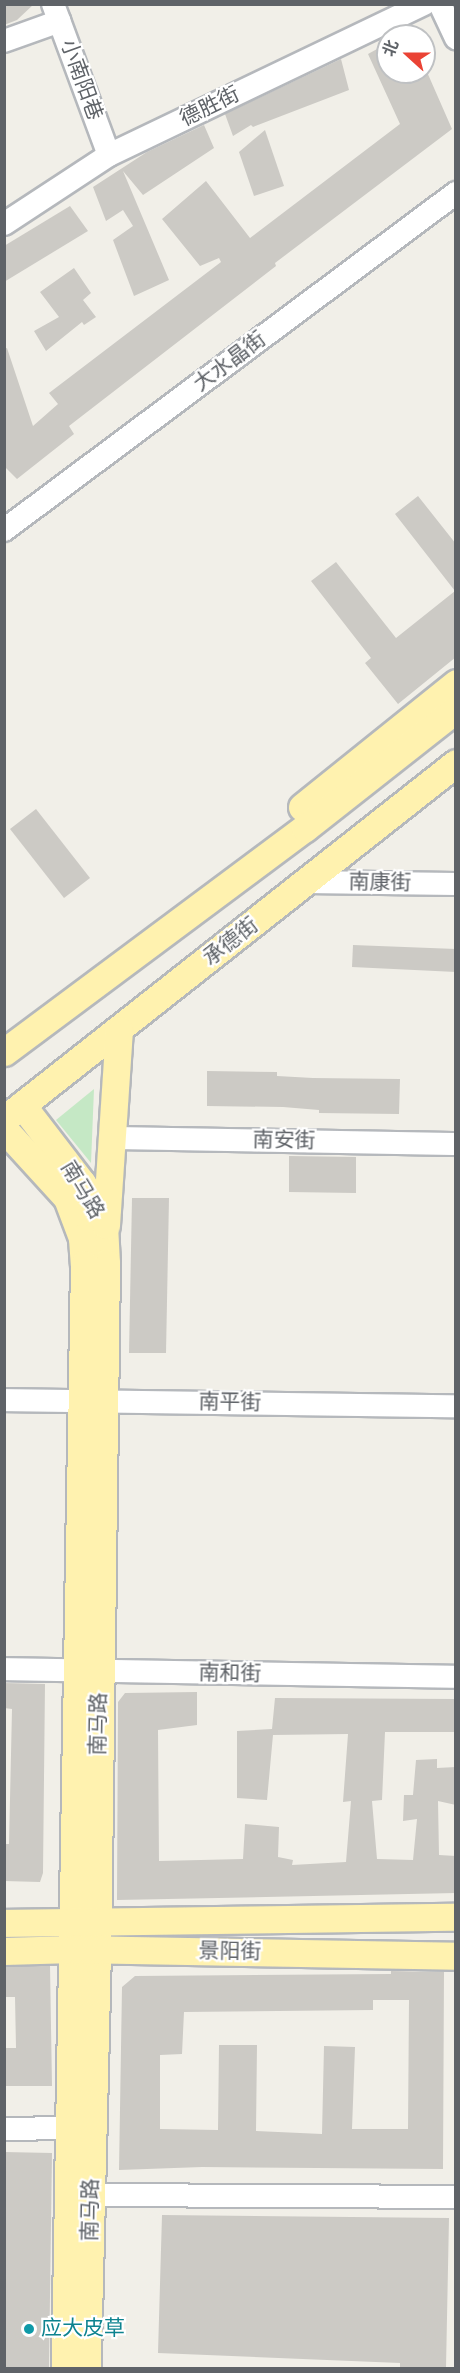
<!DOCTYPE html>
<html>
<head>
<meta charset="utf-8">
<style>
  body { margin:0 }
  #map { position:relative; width:460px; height:2373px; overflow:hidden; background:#f1efe8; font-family:"Alegreya Sans","Noto Sans SC",sans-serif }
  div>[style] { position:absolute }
  .green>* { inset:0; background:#c5e8c5 }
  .building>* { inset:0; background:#cccac5 }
  .roads { filter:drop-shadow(2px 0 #b5b8bc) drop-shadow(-2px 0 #b5b8bc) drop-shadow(0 2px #b5b8bc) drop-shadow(0 -2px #b5b8bc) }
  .minor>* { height:22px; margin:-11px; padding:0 11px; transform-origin:11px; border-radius:11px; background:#fff }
  .major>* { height:27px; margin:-13.5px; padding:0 13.5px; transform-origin:13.5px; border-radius:13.5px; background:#fff2af }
  .dots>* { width:16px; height:16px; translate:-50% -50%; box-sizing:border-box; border:3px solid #fff; border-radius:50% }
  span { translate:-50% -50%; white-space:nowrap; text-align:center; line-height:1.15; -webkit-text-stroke:4.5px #fff; paint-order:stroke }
  .street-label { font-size:21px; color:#5f6368 }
  .culture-label { font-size:21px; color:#0d838f }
  .left { translate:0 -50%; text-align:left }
  .frame { position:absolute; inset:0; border:6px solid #5f6368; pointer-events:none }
  .north { position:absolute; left:376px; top:24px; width:60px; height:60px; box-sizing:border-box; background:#fff; border:2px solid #bfc1c3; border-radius:50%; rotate:291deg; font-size:16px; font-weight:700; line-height:24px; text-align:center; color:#5f6368 }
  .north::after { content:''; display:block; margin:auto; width:21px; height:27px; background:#ea4335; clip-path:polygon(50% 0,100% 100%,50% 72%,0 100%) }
</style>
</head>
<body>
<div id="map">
  <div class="green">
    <div style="clip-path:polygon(94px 1089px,91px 1163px,56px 1120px)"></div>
  </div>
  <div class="building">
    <div style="clip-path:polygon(4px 4px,34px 4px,17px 20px,4px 25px)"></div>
    <div style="clip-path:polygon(388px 43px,388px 72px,427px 72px,452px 129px,275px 263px,276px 266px,69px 426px,74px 434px,17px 479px,4px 466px,4px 349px,7px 348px,33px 426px,58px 404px,49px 393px,221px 262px,219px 258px,200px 266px,162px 219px,206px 181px,250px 238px,400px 124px,368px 54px)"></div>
    <div style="clip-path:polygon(341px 59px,349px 90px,253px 127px,251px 125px,233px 136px,225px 114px)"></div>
    <div style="clip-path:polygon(204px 125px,214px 148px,143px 195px,123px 171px,169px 280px,134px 296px,113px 240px,133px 226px,123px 210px,106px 221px,93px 187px,147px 152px)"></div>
    <div style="clip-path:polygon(265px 130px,284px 186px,254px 196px,239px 152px)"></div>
    <div style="clip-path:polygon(70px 206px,88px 231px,4px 282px,4px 246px)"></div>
    <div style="clip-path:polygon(74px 268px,91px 293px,83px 300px,96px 317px,84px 325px,82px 322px,46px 351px,34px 331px,59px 317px,40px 292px)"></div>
    <div style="clip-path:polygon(418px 496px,456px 544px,456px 657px,398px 704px,365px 663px,371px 658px,311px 581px,336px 562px,396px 638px,455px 591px,395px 514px)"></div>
    <div style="clip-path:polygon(36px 809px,90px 878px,64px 898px,10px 829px)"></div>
    <div style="clip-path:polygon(353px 945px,456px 949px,456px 972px,352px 967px)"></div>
    <div style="clip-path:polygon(207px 1071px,277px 1072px,277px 1076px,313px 1078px,400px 1079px,399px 1114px,319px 1113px,319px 1110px,283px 1107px,207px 1106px)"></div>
    <div style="clip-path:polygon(289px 1156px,356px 1157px,356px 1193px,289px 1192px)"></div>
    <div style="clip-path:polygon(132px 1198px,169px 1198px,166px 1353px,129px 1353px)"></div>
    <div style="clip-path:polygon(4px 1683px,45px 1684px,43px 1873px,40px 1882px,4px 1881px,4px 1844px,9px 1844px,12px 1709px,4px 1708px)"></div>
    <div style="clip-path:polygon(197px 1692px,197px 1725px,158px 1730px,159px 1861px,243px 1859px,245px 1824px,279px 1827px,278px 1857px,293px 1860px,292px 1865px,346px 1862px,351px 1801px,343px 1802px,348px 1734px,273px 1735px,267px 1800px,237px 1798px,237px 1731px,272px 1729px,275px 1698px,456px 1699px,456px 1732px,385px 1732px,382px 1800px,372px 1801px,377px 1859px,413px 1860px,417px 1819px,403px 1821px,404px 1795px,413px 1795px,416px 1760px,437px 1759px,437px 1768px,456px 1767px,456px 1805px,438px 1801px,439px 1855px,456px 1856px,456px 1893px,117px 1900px,118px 1702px,125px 1693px)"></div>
    <div style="clip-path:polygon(50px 1965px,52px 2086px,4px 2086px,4px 2048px,16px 2048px,15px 1997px,4px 1997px,4px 1967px)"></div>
    <div style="clip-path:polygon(evenodd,391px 1971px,444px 1972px,443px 2169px,202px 2167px,119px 2170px,122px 1987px,135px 1976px,391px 1974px,391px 1971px,373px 2000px,409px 2000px,408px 2129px,352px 2129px,355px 2047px,324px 2046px,322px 2134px,256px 2131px,257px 2045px,219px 2045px,218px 2130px,160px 2129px,160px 2055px,182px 2054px,184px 2012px,373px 2010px,373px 2000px)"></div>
    <div style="clip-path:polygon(4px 2152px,52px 2153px,49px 2368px,6px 2368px)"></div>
    <div style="clip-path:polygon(162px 2215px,449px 2218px,446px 2368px,400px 2368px,400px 2363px,158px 2353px)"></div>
  </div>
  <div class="roads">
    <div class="minor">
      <div style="left:53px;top:4px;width:161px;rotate:69.7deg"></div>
      <div style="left:440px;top:4px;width:38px;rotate:65deg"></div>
      <div style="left:4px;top:41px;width:59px;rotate:-19.7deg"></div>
      <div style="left:4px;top:224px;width:126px;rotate:-33.3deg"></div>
      <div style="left:109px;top:155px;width:349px;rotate:-25.6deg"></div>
      <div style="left:4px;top:530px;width:564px;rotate:-36.71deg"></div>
      <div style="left:305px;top:882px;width:151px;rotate:0.8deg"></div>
      <div style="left:112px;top:1138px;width:344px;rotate:1deg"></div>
      <div style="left:4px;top:1400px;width:452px;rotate:0.8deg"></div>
      <div style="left:4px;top:1669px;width:452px;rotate:1deg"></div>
      <div style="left:4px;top:2129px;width:67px;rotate:-0.9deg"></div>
      <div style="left:91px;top:2195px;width:365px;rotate:0.3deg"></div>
    </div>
    <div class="major">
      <div style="left:302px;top:807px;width:198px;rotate:-38.8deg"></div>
      <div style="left:4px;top:1052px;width:375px;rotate:-36.7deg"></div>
      <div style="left:305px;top:828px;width:192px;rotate:-38.2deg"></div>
      <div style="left:22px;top:1105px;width:98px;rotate:52.4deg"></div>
      <div style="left:82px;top:1183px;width:28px;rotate:58deg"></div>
      <div style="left:97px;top:1207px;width:19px;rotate:69deg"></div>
      <div style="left:104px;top:1225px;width:38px;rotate:87deg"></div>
      <div style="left:106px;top:1263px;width:687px;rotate:90.75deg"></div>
      <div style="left:97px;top:1950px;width:418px;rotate:91.4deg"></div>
      <div style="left:8px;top:1116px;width:570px;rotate:-38.24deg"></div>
      <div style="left:4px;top:1129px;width:93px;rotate:47.6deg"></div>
      <div style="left:67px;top:1198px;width:43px;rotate:69.4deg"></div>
      <div style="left:82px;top:1238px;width:26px;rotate:86deg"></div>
      <div style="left:84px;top:1264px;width:1104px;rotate:90.99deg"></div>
      <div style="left:106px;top:1225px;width:195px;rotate:-86.2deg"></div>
      <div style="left:4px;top:1923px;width:452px;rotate:-0.8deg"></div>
      <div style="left:4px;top:1951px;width:70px;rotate:-1.6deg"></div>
      <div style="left:74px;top:1949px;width:382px;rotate:1deg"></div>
    </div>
  </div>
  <div class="dots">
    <div style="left:29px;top:2329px;background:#0f9aa8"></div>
  </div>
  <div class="street-label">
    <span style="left:81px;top:80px;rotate:70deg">小南阳巷</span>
    <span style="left:210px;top:107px;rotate:-26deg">德胜街</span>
    <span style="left:230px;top:362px;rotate:-37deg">大水晶街</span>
    <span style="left:380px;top:883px;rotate:1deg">南康街</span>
    <span style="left:231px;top:942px;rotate:-38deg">承德街</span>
    <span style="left:284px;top:1141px;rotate:1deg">南安街</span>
    <span style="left:82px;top:1190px;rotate:59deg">南马路</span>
    <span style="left:230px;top:1403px;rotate:1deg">南平街</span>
    <span style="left:230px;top:1674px;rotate:1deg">南和街</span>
    <span style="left:99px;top:1724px;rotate:-89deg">南马路</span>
    <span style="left:230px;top:1952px;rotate:1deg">景阳街</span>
    <span style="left:91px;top:2210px;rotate:-89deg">南马路</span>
  </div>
  <div class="culture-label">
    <span class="left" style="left:41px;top:2329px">应大皮草</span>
  </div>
  <div class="frame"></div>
  <div class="north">北</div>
</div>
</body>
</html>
